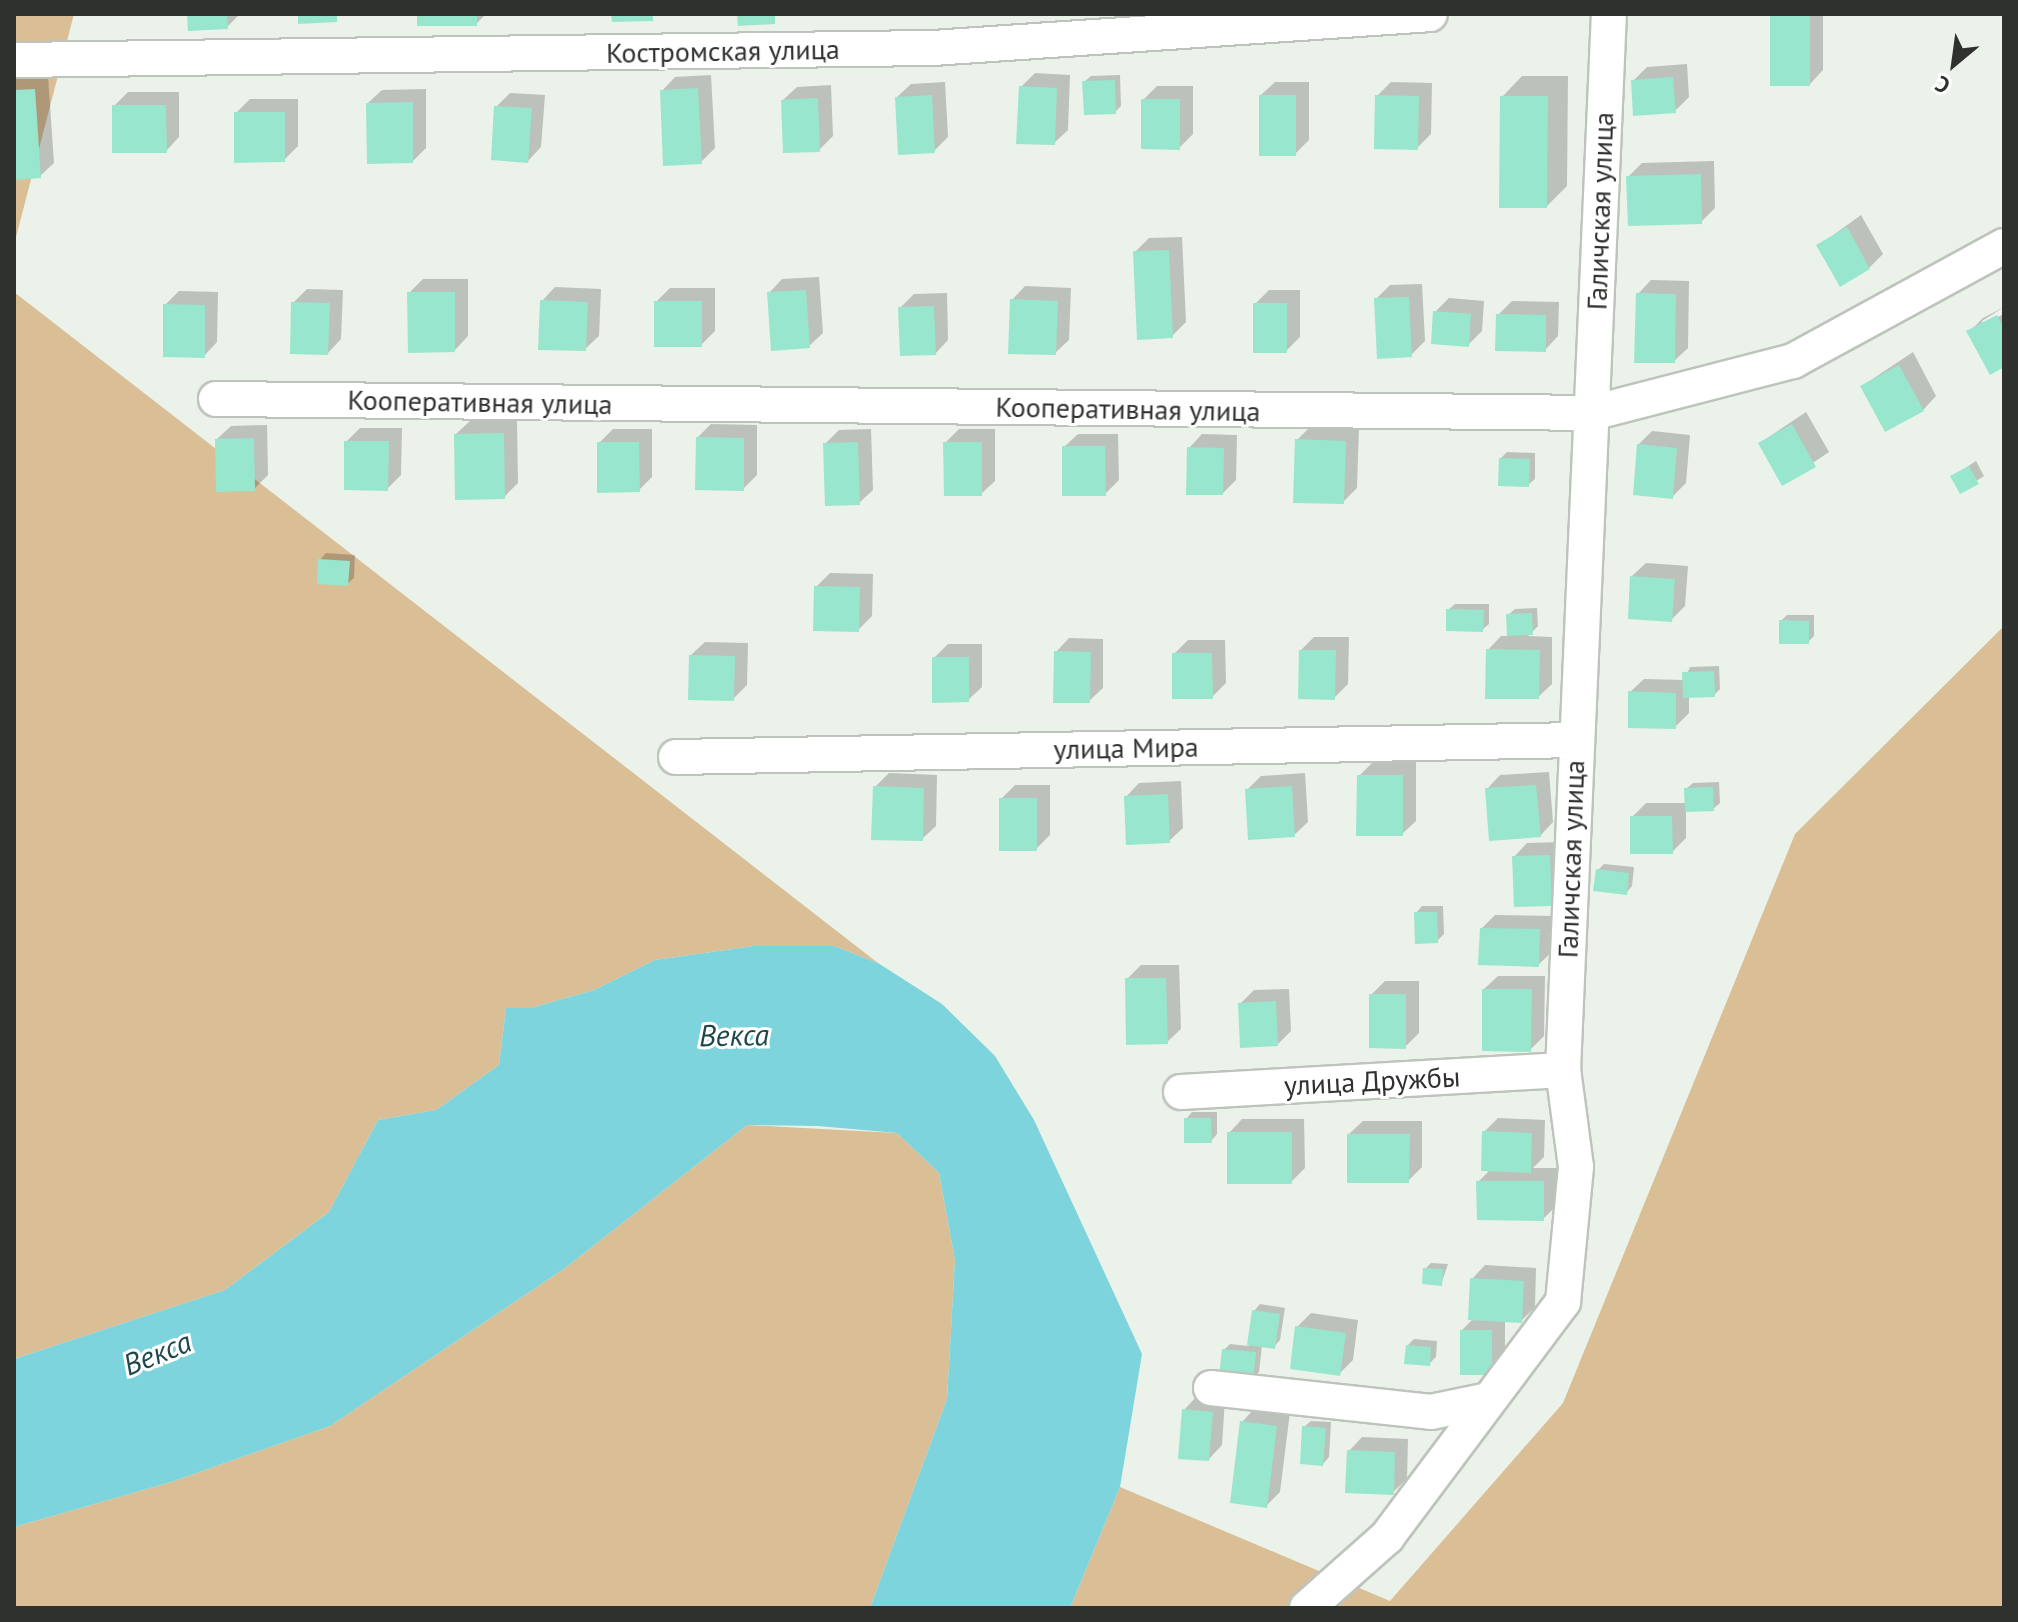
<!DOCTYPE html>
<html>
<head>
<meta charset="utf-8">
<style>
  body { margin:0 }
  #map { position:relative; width:2018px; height:1622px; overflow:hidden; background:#ebf2ea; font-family:"PT Sans",sans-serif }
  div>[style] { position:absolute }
  .green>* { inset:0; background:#dabf96 }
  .water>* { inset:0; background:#7dd4dc }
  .shadow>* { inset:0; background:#0003 }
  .building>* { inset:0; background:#98e6cd }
  .roads { filter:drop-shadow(2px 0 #bdc4bb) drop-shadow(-2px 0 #bdc4bb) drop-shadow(0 2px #bdc4bb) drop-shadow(0 -2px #bdc4bb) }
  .minor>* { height:34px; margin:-17px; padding:0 17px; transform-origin:17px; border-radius:17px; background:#fff }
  span { translate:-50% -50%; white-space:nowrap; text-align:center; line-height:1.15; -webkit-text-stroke:6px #fff; paint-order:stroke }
  .street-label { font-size:28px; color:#2e312e }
  .water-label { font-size:30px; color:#1f484c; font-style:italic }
  .frame { position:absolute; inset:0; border:16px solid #2e312e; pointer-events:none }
  .north { position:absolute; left:1914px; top:24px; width:80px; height:80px; -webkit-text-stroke:6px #fff; paint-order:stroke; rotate:209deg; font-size:22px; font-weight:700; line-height:32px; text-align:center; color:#2e312e }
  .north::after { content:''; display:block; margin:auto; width:28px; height:36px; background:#2e312e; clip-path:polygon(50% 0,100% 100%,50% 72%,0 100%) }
</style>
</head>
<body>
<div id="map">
  <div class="green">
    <div style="clip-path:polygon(14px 14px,74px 14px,14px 245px)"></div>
    <div style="clip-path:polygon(14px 292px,878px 963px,834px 946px,754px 946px,655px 960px,594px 990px,531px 1008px,506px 1008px,499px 1065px,436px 1110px,378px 1120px,329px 1212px,225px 1290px,14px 1359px)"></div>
    <div style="clip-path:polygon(2004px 626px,2004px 1608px,1070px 1608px,1120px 1487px,1390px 1601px,1563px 1403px,1795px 834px)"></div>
    <div style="clip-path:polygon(747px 1125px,897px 1133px,939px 1173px,955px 1260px,947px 1399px,870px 1608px,14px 1608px,14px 1527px,171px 1482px,330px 1426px,565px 1268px)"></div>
  </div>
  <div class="water">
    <div style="clip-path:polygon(754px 946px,834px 946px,878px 963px,942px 1004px,995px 1056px,1034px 1120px,1142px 1354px,1120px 1487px,1070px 1608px,870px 1608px,947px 1399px,955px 1260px,939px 1173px,897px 1133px,818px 1126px,747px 1125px,565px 1268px,330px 1426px,171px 1482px,14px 1527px,14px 1359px,225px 1290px,329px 1212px,378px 1120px,436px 1110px,499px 1065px,506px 1008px,531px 1008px,594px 990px,655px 960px)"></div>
  </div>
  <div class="shadow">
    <div style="clip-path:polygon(189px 14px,240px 14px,227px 27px)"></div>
    <div style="clip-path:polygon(419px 14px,486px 14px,476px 24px)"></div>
    <div style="clip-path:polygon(1772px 14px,1823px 14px,1823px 70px,1810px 84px)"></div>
    <div style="clip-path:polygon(1687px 64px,1689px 97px,1675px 111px,1633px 81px,1647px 67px)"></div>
    <div style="clip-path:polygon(1035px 73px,1070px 75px,1068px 130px,1054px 143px,1021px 87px)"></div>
    <div style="clip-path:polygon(711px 75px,715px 148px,701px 162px,662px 91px,675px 77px)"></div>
    <div style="clip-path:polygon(1120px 75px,1121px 106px,1115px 112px,1084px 82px,1091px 76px)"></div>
    <div style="clip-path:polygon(48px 76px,54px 163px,40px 176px,14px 178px,14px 78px)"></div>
    <div style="clip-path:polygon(1522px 76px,1568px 76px,1567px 186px,1547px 206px,1502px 97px)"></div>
    <div style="clip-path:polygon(945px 82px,948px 137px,934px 151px,897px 97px,911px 84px)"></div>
    <div style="clip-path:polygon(1275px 82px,1309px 82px,1309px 140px,1295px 154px,1261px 95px)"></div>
    <div style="clip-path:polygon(1391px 82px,1432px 83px,1431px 134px,1417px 148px,1377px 96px)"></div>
    <div style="clip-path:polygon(831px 85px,833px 136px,819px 150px,783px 100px,797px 87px)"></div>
    <div style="clip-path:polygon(1157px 86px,1193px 86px,1193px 134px,1179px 148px,1143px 100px)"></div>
    <div style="clip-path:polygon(426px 89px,426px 148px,413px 161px,368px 103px,382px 90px)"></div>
    <div style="clip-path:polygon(128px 92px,179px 92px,179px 137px,166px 151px,114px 106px)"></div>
    <div style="clip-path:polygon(510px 93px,545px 95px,541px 147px,528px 161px,496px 107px)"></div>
    <div style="clip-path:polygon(250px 99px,298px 99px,298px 146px,284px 160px,236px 113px)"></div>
    <div style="clip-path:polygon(1714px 161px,1715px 208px,1701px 222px,1628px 177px,1642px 163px)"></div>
    <div style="clip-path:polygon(1861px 215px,1883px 254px,1869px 268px,1818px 246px)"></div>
    <div style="clip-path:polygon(1182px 237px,1186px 322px,1172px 336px,1135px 252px,1149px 238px)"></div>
    <div style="clip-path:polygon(819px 277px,823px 333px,809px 346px,769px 293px,782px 279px)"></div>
    <div style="clip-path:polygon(423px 279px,468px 279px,468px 336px,455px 350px,409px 293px)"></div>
    <div style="clip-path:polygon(1651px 280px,1689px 281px,1688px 348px,1674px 361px,1638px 294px)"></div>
    <div style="clip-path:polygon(1422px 284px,1425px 341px,1411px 355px,1376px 299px,1390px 285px)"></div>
    <div style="clip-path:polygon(1025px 286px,1071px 288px,1069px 340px,1055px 353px,1012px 300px)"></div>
    <div style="clip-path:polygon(555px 287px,601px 289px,599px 336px,585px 349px,542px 301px)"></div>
    <div style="clip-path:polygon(670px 288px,715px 288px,715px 331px,701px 345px,656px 302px)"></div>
    <div style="clip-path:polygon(307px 289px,343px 290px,341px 339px,328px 353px,293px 303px)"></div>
    <div style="clip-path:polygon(1269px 290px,1300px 290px,1300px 337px,1286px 351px,1255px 304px)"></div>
    <div style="clip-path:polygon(179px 291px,218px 292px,217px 342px,204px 356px,165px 305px)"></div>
    <div style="clip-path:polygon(947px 293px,948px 340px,935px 354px,900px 308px,914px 294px)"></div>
    <div style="clip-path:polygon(1449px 298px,1484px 301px,1482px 331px,1468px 345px,1435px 312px)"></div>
    <div style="clip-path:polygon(1512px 301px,1559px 302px,1558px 336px,1545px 350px,1498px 315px)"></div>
    <div style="clip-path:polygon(2004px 307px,1982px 321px,1982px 325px,2004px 314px,2004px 365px,1969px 332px,1983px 318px)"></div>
    <div style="clip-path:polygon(1913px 352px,1936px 396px,1923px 410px,1862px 386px)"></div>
    <div style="clip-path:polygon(1806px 412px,1829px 452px,1783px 483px,1760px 443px)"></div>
    <div style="clip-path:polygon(517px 420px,518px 483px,504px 497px,456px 434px,470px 421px)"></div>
    <div style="clip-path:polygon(711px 424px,757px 425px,757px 475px,743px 489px,697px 438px)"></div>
    <div style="clip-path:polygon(267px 425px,268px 475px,254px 489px,217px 439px,231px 426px)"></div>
    <div style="clip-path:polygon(1311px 426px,1359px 428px,1357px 488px,1343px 502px,1297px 440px)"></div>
    <div style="clip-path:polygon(360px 428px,402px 428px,401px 475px,387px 489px,346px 442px)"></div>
    <div style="clip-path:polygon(613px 429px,652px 429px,652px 477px,639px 490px,599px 443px)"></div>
    <div style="clip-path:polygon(871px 429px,873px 490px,859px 503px,825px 444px,839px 430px)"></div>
    <div style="clip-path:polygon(959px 429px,995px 429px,995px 481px,981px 494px,945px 443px)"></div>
    <div style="clip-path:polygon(1652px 431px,1690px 435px,1686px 483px,1672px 497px,1638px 445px)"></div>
    <div style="clip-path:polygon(1078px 434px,1118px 434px,1119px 480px,1105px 494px,1064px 447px)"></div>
    <div style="clip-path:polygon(1202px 434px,1237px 435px,1236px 480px,1223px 493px,1189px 448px)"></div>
    <div style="clip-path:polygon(1507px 452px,1535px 453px,1535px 479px,1528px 485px,1501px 458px)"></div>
    <div style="clip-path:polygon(1976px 461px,1984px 476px,1961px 491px,1953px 476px)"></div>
    <div style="clip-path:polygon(326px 553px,355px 555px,354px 578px,347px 584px,320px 560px)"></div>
    <div style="clip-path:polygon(1646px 563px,1688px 566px,1685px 606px,1671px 620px,1632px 576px)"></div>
    <div style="clip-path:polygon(830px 573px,873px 574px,872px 616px,858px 630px,816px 587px)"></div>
    <div style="clip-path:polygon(1455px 604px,1489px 604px,1489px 624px,1482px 630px,1448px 610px)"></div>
    <div style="clip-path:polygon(1537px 608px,1538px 626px,1528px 636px,1552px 637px,1552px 684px,1538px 697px,1488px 650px,1501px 636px,1509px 636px,1508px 615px,1515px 609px)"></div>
    <div style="clip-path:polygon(1787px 615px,1814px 615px,1814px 636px,1808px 642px,1781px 621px)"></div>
    <div style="clip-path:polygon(1314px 637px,1349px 637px,1348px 684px,1334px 698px,1301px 650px)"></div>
    <div style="clip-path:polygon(1069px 638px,1103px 639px,1103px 688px,1089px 701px,1056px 652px)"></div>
    <div style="clip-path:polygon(1188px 640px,1225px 640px,1226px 683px,1212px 697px,1174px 654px)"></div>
    <div style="clip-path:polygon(705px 642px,748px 643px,747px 685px,733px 699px,691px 655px)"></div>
    <div style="clip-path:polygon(948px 644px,982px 644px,982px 687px,968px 700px,934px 658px)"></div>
    <div style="clip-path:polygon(1719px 666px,1720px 689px,1714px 695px,1689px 696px,1689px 713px,1675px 727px,1630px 692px,1644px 679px,1684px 680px,1690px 667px)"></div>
    <div style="clip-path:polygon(1373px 762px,1416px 762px,1416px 821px,1402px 834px,1359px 776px)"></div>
    <div style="clip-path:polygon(1549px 772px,1553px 822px,1540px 836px,1487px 789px,1500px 775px)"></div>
    <div style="clip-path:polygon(889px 773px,937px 775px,936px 826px,922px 839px,875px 787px)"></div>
    <div style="clip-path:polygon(1305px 773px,1308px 822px,1294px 835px,1247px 790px,1261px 776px)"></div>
    <div style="clip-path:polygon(1181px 781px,1183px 828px,1169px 841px,1126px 797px,1139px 783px)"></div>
    <div style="clip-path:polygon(1719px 782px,1720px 803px,1713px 809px,1686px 810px,1686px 838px,1672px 852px,1632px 817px,1646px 803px,1687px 803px,1686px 789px,1693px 783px)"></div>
    <div style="clip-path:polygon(1015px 785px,1050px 785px,1050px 835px,1036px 849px,1001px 799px)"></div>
    <div style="clip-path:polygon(1563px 842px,1565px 890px,1551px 904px,1514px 857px,1527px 843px)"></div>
    <div style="clip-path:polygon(1604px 864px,1634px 867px,1632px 886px,1626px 893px,1598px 870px)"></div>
    <div style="clip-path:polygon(1422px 906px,1443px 906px,1444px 934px,1437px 941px,1416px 913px)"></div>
    <div style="clip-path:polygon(1495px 915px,1553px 916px,1552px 952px,1538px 965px,1482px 928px)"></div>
    <div style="clip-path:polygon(1141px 965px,1179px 965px,1181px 1029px,1167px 1042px,1127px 979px)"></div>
    <div style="clip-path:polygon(1498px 976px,1545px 976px,1544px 1036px,1530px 1050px,1484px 989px)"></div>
    <div style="clip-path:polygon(1385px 981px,1419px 981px,1419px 1033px,1405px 1047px,1371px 995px)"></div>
    <div style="clip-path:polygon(1289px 989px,1291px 1031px,1278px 1044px,1240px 1004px,1254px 990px)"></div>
    <div style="clip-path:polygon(1192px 1112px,1217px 1112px,1217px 1134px,1211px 1141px,1186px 1119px)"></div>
    <div style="clip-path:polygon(1498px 1118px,1545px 1120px,1544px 1157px,1533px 1168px,1557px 1168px,1557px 1205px,1543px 1219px,1478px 1182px,1490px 1170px,1484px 1132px)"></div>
    <div style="clip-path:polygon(1242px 1119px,1304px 1119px,1305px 1168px,1291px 1182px,1229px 1133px)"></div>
    <div style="clip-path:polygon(1363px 1121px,1422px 1121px,1422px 1167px,1408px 1181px,1349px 1134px)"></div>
    <div style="clip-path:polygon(1431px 1263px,1448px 1264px,1441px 1284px,1425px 1269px)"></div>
    <div style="clip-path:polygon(1485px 1265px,1536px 1268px,1535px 1307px,1521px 1321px,1505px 1320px,1505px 1359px,1492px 1373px,1462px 1330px,1474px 1318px,1472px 1279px)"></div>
    <div style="clip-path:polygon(1260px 1304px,1285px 1308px,1280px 1340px,1274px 1347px,1262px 1345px,1259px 1372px,1253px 1378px,1224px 1350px,1230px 1344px,1249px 1346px,1254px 1311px)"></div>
    <div style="clip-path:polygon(1311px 1313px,1358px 1320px,1353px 1360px,1339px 1374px,1297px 1327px)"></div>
    <div style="clip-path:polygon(1414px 1339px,1437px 1341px,1436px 1357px,1429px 1364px,1408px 1345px)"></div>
    <div style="clip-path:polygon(1197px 1396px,1225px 1399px,1222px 1445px,1209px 1459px,1184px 1410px)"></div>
    <div style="clip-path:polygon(1255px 1408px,1290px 1412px,1280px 1492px,1266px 1506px,1242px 1422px)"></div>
    <div style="clip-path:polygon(1311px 1421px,1331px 1422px,1329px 1457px,1323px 1464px,1304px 1427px)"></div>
    <div style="clip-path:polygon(1362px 1437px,1408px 1439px,1407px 1479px,1393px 1492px,1349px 1451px)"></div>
  </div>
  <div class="building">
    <div style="clip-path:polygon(187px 14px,227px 14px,228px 29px,188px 31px)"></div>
    <div style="clip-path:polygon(298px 14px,337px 14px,337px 22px,298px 24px)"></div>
    <div style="clip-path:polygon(417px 14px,477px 14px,477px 26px,417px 26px)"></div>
    <div style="clip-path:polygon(611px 14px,653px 14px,653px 21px,612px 22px)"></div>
    <div style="clip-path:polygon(737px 14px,775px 14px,775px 24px,738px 26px)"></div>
    <div style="clip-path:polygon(1770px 14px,1810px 14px,1810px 86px,1770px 86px)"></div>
    <div style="clip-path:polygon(1673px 77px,1676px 113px,1633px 116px,1631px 80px)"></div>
    <div style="clip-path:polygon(1115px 80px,1116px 114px,1084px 115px,1082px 81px)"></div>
    <div style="clip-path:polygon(1019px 86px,1057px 88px,1055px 145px,1016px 144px)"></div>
    <div style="clip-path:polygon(698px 88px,702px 164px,663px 166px,660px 90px)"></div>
    <div style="clip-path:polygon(35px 89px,41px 178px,14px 180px,14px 90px)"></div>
    <div style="clip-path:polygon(932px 95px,935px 153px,898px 155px,895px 97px)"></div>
    <div style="clip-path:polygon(1259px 95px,1296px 95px,1296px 156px,1259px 156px)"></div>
    <div style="clip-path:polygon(1375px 95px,1419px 96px,1418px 150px,1374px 149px)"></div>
    <div style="clip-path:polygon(1500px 96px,1548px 96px,1547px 208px,1499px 208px)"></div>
    <div style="clip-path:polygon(818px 98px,820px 152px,783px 153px,781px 100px)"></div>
    <div style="clip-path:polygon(1141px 99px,1180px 99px,1180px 150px,1141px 149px)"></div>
    <div style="clip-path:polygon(413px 102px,413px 163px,367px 164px,366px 103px)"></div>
    <div style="clip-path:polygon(112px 105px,166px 105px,167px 153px,112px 153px)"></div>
    <div style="clip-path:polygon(494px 106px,532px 108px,528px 163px,491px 160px)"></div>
    <div style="clip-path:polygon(234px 112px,285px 112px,285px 162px,234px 163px)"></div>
    <div style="clip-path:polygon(1701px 174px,1702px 224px,1628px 226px,1626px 176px)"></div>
    <div style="clip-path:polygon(1847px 227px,1870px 269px,1840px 287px,1816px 245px)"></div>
    <div style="clip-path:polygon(1169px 250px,1173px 338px,1137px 340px,1133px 251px)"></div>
    <div style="clip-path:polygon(806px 290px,810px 348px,771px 351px,767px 292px)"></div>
    <div style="clip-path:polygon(407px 292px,455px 292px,455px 352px,408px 353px)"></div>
    <div style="clip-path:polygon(1636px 293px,1676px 294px,1675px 363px,1634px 363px)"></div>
    <div style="clip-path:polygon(1409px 297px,1412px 357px,1377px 359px,1374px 298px)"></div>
    <div style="clip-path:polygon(1010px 299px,1058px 301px,1056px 355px,1008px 354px)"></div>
    <div style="clip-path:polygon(540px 300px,588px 302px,586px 351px,538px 350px)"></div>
    <div style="clip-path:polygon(654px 301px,702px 301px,702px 347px,654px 347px)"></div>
    <div style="clip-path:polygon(291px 302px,330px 303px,328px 355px,290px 354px)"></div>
    <div style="clip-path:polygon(1253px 303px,1287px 303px,1287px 353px,1253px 353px)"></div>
    <div style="clip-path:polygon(163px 304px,205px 305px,205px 358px,163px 357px)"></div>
    <div style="clip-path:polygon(934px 306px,936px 355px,900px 356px,898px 307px)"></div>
    <div style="clip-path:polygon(1433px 311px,1471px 314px,1469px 347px,1431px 344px)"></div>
    <div style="clip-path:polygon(1496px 314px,1546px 315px,1546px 352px,1495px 351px)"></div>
    <div style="clip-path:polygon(1997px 315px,2004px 329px,2004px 367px,1990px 375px,1966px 331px)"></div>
    <div style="clip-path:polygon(1899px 365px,1924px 411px,1885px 432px,1860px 386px)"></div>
    <div style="clip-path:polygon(1792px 424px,1816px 467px,1782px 486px,1758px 443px)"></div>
    <div style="clip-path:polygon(504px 433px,505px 499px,455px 500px,454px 434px)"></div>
    <div style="clip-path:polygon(696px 437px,744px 438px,744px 491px,695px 490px)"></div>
    <div style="clip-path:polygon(254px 438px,255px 491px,216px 492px,215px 439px)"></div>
    <div style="clip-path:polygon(1295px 439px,1346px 441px,1344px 504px,1293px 503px)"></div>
    <div style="clip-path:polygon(344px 441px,389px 441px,388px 491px,344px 490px)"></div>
    <div style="clip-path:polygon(597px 442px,639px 442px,640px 492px,597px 493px)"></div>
    <div style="clip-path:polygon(858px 442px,860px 505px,825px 506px,823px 443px)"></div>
    <div style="clip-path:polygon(943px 442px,982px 442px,982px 496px,944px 496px)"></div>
    <div style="clip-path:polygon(1637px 444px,1677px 448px,1673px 499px,1633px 495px)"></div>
    <div style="clip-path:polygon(1062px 446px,1105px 446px,1106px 496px,1062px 496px)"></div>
    <div style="clip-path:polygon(1187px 447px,1224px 448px,1223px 495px,1186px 495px)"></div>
    <div style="clip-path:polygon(1499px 458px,1530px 459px,1529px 487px,1498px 486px)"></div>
    <div style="clip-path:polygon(1969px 466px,1979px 484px,1960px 494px,1950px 476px)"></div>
    <div style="clip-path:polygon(318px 559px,350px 561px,348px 586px,317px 584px)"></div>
    <div style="clip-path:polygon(1630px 576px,1675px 579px,1672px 622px,1628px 619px)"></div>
    <div style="clip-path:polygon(814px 586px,860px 587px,859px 632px,813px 631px)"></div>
    <div style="clip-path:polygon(1446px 609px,1484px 610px,1483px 632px,1446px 631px)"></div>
    <div style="clip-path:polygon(1532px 613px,1533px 635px,1507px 636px,1506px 614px)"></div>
    <div style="clip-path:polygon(1779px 620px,1809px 621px,1809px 644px,1779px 644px)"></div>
    <div style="clip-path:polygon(1486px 649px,1540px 650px,1539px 699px,1485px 699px)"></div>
    <div style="clip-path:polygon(1299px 650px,1336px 650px,1335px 700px,1298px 699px)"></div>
    <div style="clip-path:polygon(1054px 651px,1091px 652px,1090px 703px,1053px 703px)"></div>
    <div style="clip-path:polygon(1172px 653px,1212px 653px,1213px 699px,1172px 699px)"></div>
    <div style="clip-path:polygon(689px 655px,735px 656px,734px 701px,688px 700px)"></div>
    <div style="clip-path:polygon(932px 657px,969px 657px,969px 702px,932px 703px)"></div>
    <div style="clip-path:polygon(1714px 671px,1715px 697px,1683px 698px,1682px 672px)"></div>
    <div style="clip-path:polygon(1628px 691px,1676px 693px,1676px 729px,1628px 728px)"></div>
    <div style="clip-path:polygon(1357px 775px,1403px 775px,1403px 836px,1356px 836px)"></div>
    <div style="clip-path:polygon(1536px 785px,1541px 837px,1489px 841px,1485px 788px)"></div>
    <div style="clip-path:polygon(873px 786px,924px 788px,923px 841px,871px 840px)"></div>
    <div style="clip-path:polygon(1292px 786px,1295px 837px,1248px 840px,1245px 789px)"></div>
    <div style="clip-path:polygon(1713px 787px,1714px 811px,1685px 812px,1684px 788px)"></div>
    <div style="clip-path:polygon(1168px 794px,1170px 843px,1126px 845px,1124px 796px)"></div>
    <div style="clip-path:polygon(999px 798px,1037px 798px,1037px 851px,999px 851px)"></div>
    <div style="clip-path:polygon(1630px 816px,1672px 816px,1673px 854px,1630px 854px)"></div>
    <div style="clip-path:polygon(1550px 855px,1552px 906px,1514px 907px,1512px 856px)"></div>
    <div style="clip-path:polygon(1596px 869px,1629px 873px,1627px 895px,1593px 891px)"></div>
    <div style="clip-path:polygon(1414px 912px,1437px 912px,1438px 943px,1415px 944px)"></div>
    <div style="clip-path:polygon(1480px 928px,1540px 929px,1539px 967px,1478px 965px)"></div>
    <div style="clip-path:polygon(1125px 978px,1166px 978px,1168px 1044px,1126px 1045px)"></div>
    <div style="clip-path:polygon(1482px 989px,1532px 989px,1531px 1052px,1482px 1051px)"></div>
    <div style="clip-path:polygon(1369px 994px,1406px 994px,1406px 1049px,1369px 1048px)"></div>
    <div style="clip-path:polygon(1276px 1001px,1278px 1046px,1240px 1048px,1238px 1003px)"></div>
    <div style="clip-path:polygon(1184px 1118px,1211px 1118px,1212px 1143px,1184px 1143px)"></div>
    <div style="clip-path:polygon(1482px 1131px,1532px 1133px,1531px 1173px,1481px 1171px)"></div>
    <div style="clip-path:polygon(1227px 1132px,1292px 1132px,1292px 1184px,1227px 1184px)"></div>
    <div style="clip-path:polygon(1347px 1134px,1410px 1134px,1409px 1183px,1347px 1183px)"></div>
    <div style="clip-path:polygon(1476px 1181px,1544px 1181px,1544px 1221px,1477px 1220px)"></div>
    <div style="clip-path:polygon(1423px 1268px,1443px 1269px,1442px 1286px,1422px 1284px)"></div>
    <div style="clip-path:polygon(1470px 1278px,1524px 1281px,1522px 1323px,1468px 1320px)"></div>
    <div style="clip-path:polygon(1252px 1310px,1280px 1314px,1275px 1349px,1247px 1345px)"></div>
    <div style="clip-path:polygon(1295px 1326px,1346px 1333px,1340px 1376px,1290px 1369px)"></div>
    <div style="clip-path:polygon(1460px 1330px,1492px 1330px,1492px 1375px,1460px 1375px)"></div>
    <div style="clip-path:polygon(1406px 1345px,1431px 1347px,1430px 1366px,1404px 1364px)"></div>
    <div style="clip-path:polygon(1222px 1349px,1256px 1352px,1253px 1380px,1219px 1377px)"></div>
    <div style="clip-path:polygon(1182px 1409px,1213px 1412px,1209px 1461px,1178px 1459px)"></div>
    <div style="clip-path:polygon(1240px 1421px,1277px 1426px,1267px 1508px,1230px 1503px)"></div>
    <div style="clip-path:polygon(1302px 1426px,1326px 1428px,1323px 1466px,1300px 1464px)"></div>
    <div style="clip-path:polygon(1347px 1450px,1395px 1452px,1394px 1495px,1345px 1493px)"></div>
  </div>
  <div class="roads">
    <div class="minor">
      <div style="left:14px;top:60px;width:919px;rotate:-0.75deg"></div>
      <div style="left:933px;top:48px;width:498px;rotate:-3.9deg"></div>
      <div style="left:216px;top:399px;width:1376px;rotate:0.58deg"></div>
      <div style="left:1592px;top:413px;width:208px;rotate:-14.5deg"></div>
      <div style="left:1793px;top:361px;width:240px;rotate:-28.6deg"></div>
      <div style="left:676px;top:757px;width:900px;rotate:-1.08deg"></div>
      <div style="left:1181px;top:1092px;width:383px;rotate:-3.3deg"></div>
      <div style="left:1211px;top:1388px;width:221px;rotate:6.2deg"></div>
      <div style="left:1431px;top:1412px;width:58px;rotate:-11.9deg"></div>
      <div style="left:1307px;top:1608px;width:107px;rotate:-41.6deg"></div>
      <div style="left:1387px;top:1537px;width:294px;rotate:-53.2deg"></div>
      <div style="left:1563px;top:1302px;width:136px;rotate:-84.5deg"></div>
      <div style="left:1576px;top:1167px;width:98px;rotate:-97.6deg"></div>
      <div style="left:1563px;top:1070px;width:1057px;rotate:-87.51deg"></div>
    </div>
  </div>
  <div class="street-label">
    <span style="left:723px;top:51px;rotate:-1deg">Костромская улица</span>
    <span style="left:1600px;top:211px;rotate:-88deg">Галичская улица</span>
    <span style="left:480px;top:402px;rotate:1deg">Кооперативная улица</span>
    <span style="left:1128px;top:409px;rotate:1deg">Кооперативная улица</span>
    <span style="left:1126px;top:748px;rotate:-1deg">улица Мира</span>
    <span style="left:1571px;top:859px;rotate:-88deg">Галичская улица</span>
    <span style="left:1372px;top:1081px;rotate:-3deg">улица Дружбы</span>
  </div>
  <div class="water-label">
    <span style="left:734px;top:1035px;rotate:-1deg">Векса</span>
    <span style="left:157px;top:1353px;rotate:-22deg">Векса</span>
  </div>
  <div class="frame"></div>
  <div class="north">С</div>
</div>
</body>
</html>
